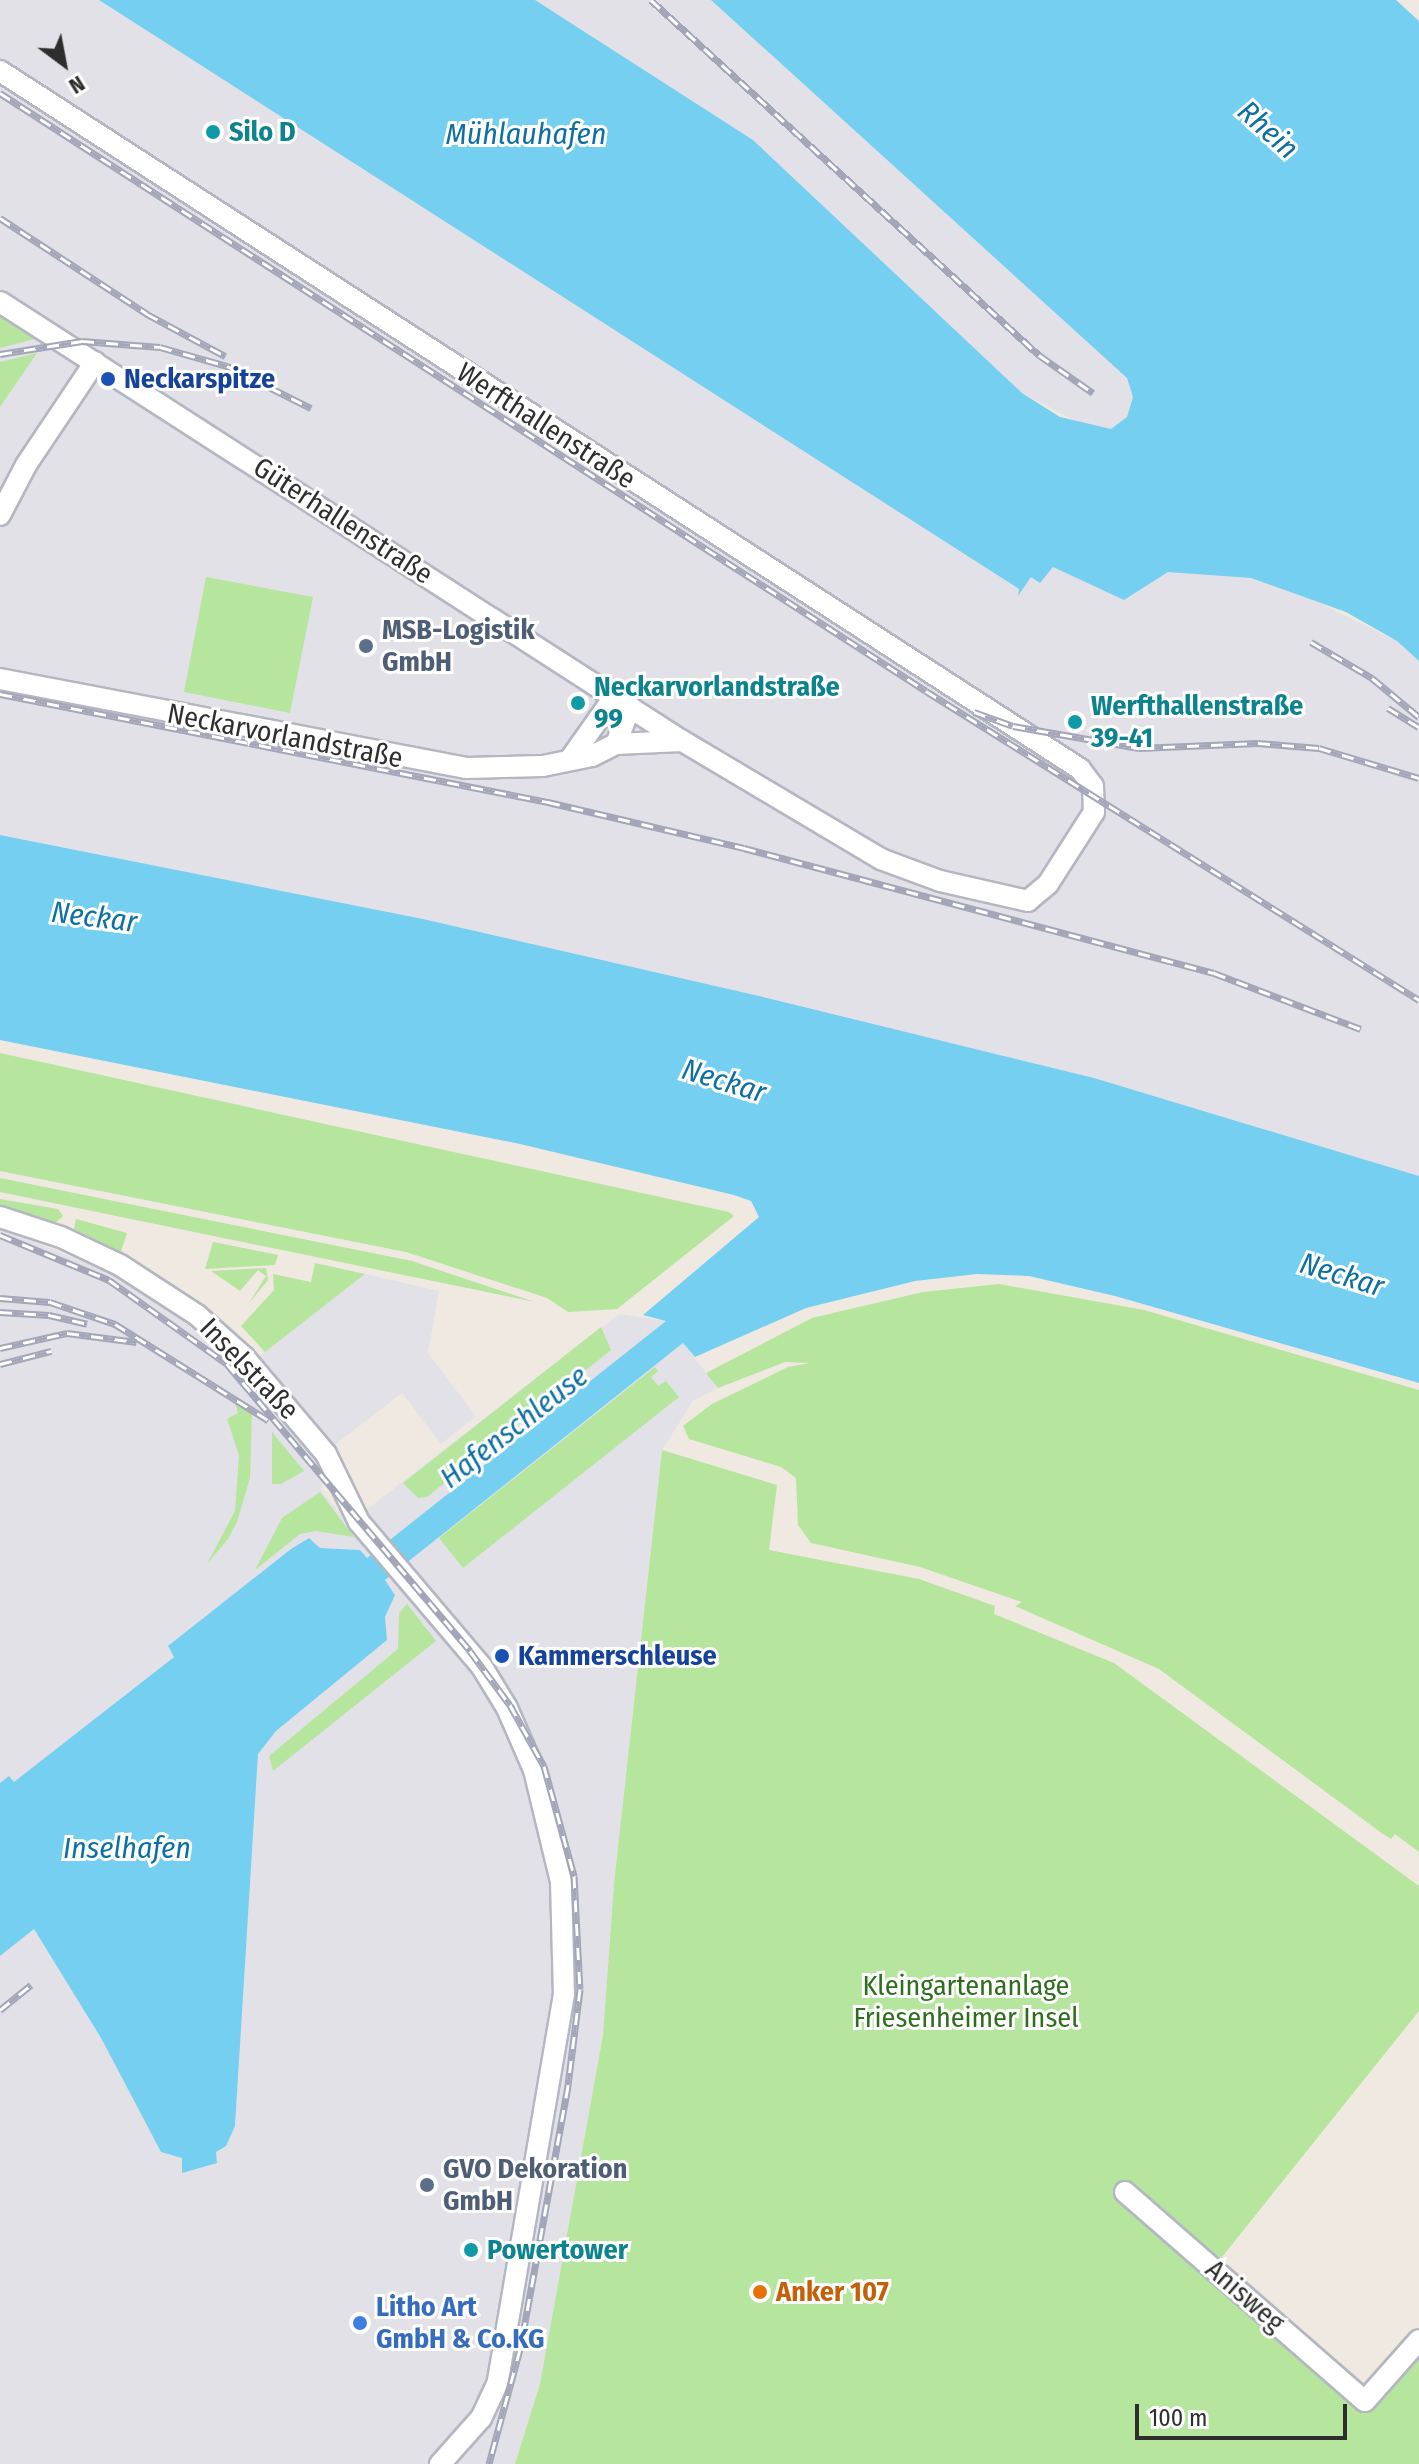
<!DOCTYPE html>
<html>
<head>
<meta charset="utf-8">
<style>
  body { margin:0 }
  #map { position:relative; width:1419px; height:2464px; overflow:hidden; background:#efe9e1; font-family:"Fira Sans Condensed",sans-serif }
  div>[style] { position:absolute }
  .industrial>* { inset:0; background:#e3e1e8 }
  .green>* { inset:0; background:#b6e59e }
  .water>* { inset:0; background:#75cff0 }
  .roads { filter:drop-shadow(2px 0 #b4b7c1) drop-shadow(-2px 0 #b4b7c1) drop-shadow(0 2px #b4b7c1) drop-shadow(0 -2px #b4b7c1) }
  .minor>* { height:20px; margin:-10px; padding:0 10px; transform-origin:10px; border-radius:10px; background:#fff }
  .rail>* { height:7px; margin-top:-3.5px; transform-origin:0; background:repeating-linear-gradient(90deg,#fff 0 12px,#a3a6b8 0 24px); box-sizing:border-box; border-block:2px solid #a3a6b8 }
  .dots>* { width:22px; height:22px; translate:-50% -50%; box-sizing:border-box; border:4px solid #fff; border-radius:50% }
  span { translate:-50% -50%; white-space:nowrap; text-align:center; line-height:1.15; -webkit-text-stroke:6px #fff; paint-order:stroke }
  .culture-label { font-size:28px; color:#0d838f; font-weight:700 }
  .left { translate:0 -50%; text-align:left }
  .transit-label { font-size:28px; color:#164399; font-weight:700 }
  .street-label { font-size:28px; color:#2e2e2e }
  .service-label { font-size:28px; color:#4e5e75; font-weight:700 }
  .park-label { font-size:28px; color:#2c6e1b }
  .food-label { font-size:28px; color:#c56008; font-weight:700 }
  .shop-label { font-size:28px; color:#366cbe; font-weight:700 }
  .water-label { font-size:30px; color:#0d6fa3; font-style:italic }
  .north { position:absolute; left:24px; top:24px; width:80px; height:80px; -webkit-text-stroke:6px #fff; paint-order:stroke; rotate:148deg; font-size:22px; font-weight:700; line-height:32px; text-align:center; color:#2e2e2e }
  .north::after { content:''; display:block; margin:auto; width:28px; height:36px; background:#2e2e2e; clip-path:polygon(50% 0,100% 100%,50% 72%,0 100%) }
  .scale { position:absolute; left:1135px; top:2404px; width:212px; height:36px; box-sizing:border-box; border:4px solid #2e2e2e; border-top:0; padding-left:10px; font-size:24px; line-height:28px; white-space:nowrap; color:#2e2e2e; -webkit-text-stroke:6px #fff; paint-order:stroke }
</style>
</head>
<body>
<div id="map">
  <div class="industrial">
    <div style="clip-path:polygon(0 0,99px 0,1019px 589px,1018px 596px,1031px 576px,1053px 566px,1124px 600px,1168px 572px,1199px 570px,1251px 578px,1299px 593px,1397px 641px,1419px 661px,1419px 1176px,1094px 1078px,759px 996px,423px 919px,0 835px)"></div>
    <div style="clip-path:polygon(535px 0,711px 0,1127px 378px,1133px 397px,1127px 417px,1111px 429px,1085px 426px,1022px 393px,753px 140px)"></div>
    <div style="clip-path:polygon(0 1228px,111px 1273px,164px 1306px,242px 1369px,365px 1274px,439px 1291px,428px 1353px,476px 1416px,441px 1444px,402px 1393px,336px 1444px,321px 1490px,348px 1524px,619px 1314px,666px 1321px,367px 1558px,360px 1550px,320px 1548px,309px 1538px,168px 1647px,174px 1656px,14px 1783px,9px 1776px,0 1783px)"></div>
    <div style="clip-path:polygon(683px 1343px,718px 1388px,693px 1401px,662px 1450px,614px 1884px,603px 2035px,540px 2384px,515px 2464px,0 2464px,0 1956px,34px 1928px,101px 2038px,161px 2152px,182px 2158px,182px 2172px,216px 2152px,235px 2126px,258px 1753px,276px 1731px,387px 1640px,385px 1617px,395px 1595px,385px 1580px)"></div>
  </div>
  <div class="green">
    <div style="clip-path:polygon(0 316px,35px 339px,0 348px)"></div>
    <div style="clip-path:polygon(37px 353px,0 407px,0 362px)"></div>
    <div style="clip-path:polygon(206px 577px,313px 597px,290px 713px,184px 692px)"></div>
    <div style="clip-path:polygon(0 1053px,729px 1212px,734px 1216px,617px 1309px,568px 1312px,547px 1298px,406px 1252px,0 1171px)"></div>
    <div style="clip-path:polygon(0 1178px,412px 1261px,535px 1302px,0 1192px)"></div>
    <div style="clip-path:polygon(0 1199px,58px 1209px,63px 1216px,53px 1225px,0 1207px)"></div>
    <div style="clip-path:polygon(76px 1219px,127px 1233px,121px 1252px,74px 1229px)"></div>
    <div style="clip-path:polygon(213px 1242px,278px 1255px,275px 1265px,205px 1269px)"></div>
    <div style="clip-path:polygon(315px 1263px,365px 1274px,265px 1352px,241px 1326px,274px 1290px,273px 1274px,311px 1282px)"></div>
    <div style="clip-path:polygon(266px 1268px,268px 1280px,249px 1303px,266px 1276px,258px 1270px,240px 1291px,211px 1271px)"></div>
    <div style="clip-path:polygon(999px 1284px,1144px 1310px,1419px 1390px,1419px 1852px,1395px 1834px,1391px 1839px,1383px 1834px,1159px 1669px,1015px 1606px,1022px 1602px,920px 1567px,811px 1543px,798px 1525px,796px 1478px,781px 1467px,689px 1439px,683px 1426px,712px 1404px,788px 1367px,810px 1363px,785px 1362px,718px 1388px,706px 1373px,812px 1318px,923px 1292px)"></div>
    <div style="clip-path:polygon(601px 1327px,611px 1350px,427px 1497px,418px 1498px,403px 1483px)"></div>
    <div style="clip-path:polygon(655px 1367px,658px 1371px,651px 1377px,658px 1386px,666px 1381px,679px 1397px,463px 1568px,439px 1538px)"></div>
    <div style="clip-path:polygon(235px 1401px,252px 1412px,250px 1478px,237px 1522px,228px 1539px,207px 1564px,235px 1511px,239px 1455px,227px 1419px,238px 1413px)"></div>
    <div style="clip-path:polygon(272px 1432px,304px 1471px,281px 1484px,272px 1484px)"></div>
    <div style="clip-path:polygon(662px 1450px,777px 1485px,769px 1550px,919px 1579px,995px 1606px,994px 1614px,1114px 1663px,1419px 1886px,1419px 2011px,1210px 2272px,1366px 2406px,1419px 2347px,1419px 2464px,515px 2464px,540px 2384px,603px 2035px,614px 1884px)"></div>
    <div style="clip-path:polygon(320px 1492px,354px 1537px,316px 1531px,300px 1534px,255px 1570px,282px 1518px)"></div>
    <div style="clip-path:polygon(407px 1604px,436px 1641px,273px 1771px,269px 1756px,398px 1649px,399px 1613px)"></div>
  </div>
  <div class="water">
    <div style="clip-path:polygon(99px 0,535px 0,753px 140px,1022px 393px,1060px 417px,1111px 429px,1127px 417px,1133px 397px,1127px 378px,711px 0,1396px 0,1419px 21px,1419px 661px,1397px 641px,1346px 612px,1251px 578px,1168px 572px,1124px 600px,1053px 567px,1040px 583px,1031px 577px,1018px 596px,1019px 589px)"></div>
    <div style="clip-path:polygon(0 835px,423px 919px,759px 996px,1094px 1078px,1419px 1176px,1419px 1383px,1115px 1296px,1029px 1276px,977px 1274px,915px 1281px,806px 1308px,695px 1357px,683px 1343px,385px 1580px,395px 1595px,385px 1617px,387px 1640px,276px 1731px,258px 1754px,235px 2126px,226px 2146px,216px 2152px,217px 2163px,182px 2173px,182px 2158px,161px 2152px,101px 2038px,34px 1929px,0 1956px,0 1783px,9px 1776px,14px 1782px,174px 1657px,168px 1646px,291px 1549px,309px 1538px,320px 1548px,360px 1550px,367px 1558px,666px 1321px,643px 1315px,759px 1217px,751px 1201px,734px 1195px,520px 1144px,0 1040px)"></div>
  </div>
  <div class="roads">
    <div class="minor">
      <div style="left:0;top:71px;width:1286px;rotate:32.87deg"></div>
      <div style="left:1080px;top:769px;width:21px;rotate:53deg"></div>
      <div style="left:1093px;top:786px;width:26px;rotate:88deg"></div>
      <div style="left:1094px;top:812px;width:85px;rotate:122.6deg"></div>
      <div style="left:1048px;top:884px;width:26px;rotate:140deg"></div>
      <div style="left:1028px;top:901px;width:90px;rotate:-167.2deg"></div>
      <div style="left:940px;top:881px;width:63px;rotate:-159.6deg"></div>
      <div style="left:881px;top:859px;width:231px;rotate:-149.3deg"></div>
      <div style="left:682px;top:741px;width:811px;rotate:-147.23deg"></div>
      <div style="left:0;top:515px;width:56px;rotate:-62.5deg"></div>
      <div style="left:26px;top:465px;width:124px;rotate:-56.2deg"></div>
      <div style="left:0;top:679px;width:474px;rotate:10.8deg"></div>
      <div style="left:466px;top:768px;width:77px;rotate:-1.5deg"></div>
      <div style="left:543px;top:766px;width:50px;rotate:-11.5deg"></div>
      <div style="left:592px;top:756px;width:27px;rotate:-27deg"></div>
      <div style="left:616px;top:744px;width:40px;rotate:-69deg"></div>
      <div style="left:616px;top:744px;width:66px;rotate:-2.6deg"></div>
      <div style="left:571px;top:758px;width:75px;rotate:-54.8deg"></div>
      <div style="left:0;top:1217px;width:64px;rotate:18.2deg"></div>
      <div style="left:61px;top:1237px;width:65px;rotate:25.4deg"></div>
      <div style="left:120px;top:1265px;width:92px;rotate:33deg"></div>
      <div style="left:197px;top:1315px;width:63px;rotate:41.8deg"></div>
      <div style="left:244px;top:1357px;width:127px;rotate:49.8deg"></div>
      <div style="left:326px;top:1454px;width:76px;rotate:64.1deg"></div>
      <div style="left:359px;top:1522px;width:190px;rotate:49.7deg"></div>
      <div style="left:482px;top:1667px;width:48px;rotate:58.6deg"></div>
      <div style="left:507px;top:1708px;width:68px;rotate:66.5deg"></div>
      <div style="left:534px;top:1770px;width:115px;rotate:76.4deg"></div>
      <div style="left:561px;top:1882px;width:112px;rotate:88.5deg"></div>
      <div style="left:564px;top:1994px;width:394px;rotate:99.7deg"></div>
      <div style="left:498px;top:2382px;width:40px;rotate:115deg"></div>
      <div style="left:481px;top:2418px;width:62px;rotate:131.7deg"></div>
      <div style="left:1125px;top:2192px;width:318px;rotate:41.1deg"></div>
      <div style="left:1365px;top:2401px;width:81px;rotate:-48.5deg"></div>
    </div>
  </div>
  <div class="rail">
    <div style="left:651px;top:0;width:526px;rotate:42.46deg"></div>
    <div style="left:1039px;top:355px;width:66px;rotate:35.1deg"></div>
    <div style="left:0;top:93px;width:1102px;rotate:32.85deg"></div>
    <div style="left:926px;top:691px;width:582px;rotate:32.08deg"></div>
    <div style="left:0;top:218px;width:176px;rotate:33.1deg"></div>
    <div style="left:147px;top:314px;width:89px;rotate:28.3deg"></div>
    <div style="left:0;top:354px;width:83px;rotate:-9deg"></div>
    <div style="left:82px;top:341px;width:78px;rotate:4.4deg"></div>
    <div style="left:160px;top:347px;width:70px;rotate:15.8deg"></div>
    <div style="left:227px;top:366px;width:94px;rotate:26.6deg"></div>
    <div style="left:1311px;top:642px;width:71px;rotate:30.5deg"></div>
    <div style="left:1372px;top:678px;width:61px;rotate:39.7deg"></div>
    <div style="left:0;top:694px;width:559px;rotate:11.15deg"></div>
    <div style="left:548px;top:802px;width:201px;rotate:13.2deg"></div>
    <div style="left:744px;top:848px;width:486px;rotate:14.9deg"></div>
    <div style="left:1214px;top:973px;width:157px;rotate:20.9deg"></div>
    <div style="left:1388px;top:708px;width:36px;rotate:32deg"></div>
    <div style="left:974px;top:712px;width:41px;rotate:19.7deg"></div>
    <div style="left:1013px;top:726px;width:128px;rotate:9.9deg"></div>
    <div style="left:1139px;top:748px;width:119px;rotate:-2.4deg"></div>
    <div style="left:1258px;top:743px;width:61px;rotate:4.7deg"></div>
    <div style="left:1319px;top:748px;width:104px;rotate:16.7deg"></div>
    <div style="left:0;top:1235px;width:118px;rotate:22.4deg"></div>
    <div style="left:109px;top:1280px;width:145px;rotate:35.4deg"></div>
    <div style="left:227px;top:1364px;width:376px;rotate:49.7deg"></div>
    <div style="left:470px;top:1651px;width:67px;rotate:53.5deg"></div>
    <div style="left:510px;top:1705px;width:70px;rotate:60.9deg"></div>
    <div style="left:544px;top:1766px;width:114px;rotate:74.7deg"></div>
    <div style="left:574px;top:1876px;width:113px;rotate:87deg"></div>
    <div style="left:580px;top:1989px;width:98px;rotate:97.1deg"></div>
    <div style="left:568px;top:2086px;width:267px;rotate:100.3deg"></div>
    <div style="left:520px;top:2349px;width:119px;rotate:105.1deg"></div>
    <div style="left:0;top:1298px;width:50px;rotate:4.6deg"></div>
    <div style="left:50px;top:1302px;width:69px;rotate:18.7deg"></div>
    <div style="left:115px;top:1324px;width:181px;rotate:32.1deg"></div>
    <div style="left:0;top:1312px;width:49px;rotate:3.5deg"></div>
    <div style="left:49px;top:1315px;width:39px;rotate:13deg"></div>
    <div style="left:0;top:1348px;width:69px;rotate:-12.6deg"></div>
    <div style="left:67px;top:1333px;width:70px;rotate:7.4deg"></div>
    <div style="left:0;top:1364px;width:53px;rotate:-14.3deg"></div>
    <div style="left:0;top:2010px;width:40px;rotate:-39deg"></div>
  </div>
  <div class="dots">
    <div style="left:213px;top:132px;background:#0f9aa8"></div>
    <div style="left:108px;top:379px;background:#1a4fb4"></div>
    <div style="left:366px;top:646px;background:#5c6f8a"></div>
    <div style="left:578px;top:703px;background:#0f9aa8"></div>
    <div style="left:1075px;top:722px;background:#0f9aa8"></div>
    <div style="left:502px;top:1656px;background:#1a4fb4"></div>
    <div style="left:427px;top:2185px;background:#5c6f8a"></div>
    <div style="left:471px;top:2250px;background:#0f9aa8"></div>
    <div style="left:760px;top:2292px;background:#e8710a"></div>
    <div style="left:360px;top:2323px;background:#3f7fe0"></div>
  </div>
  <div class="culture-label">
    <span class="left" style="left:229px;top:132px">Silo D</span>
    <span class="left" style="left:594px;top:703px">Neckarvorlandstraße<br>99</span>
    <span class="left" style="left:1091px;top:722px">Werfthallenstraße<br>39-41</span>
    <span class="left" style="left:487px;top:2250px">Powertower</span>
  </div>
  <div class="transit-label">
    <span class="left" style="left:124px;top:379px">Neckarspitze</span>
    <span class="left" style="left:518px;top:1656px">Kammerschleuse</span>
  </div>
  <div class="street-label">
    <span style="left:546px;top:426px;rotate:33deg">Werfthallenstraße</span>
    <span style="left:343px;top:521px;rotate:33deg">Güterhallenstraße</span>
    <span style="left:285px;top:736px;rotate:11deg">Neckarvorlandstraße</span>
    <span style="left:249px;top:1369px;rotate:46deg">Inselstraße</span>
    <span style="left:1245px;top:2296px;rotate:41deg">Anisweg</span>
  </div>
  <div class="service-label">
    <span class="left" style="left:382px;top:646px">MSB-Logistik<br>GmbH</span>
    <span class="left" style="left:443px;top:2185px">GVO Dekoration<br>GmbH</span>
  </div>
  <div class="park-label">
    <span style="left:966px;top:2002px">Kleingartenanlage<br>Friesenheimer Insel</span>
  </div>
  <div class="food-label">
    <span class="left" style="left:776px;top:2292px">Anker 107</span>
  </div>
  <div class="shop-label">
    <span class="left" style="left:376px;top:2323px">Litho Art<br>GmbH &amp; Co.KG</span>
  </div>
  <div class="water-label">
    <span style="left:1268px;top:130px;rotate:42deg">Rhein</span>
    <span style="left:526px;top:134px">Mühlauhafen</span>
    <span style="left:94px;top:917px;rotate:7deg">Neckar</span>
    <span style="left:724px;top:1081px;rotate:17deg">Neckar</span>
    <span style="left:1342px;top:1275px;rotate:17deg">Neckar</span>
    <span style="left:514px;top:1427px;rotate:-38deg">Hafenschleuse</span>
    <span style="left:127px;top:1848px">Inselhafen</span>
  </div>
  <div class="north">N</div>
  <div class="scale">100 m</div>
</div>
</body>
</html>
